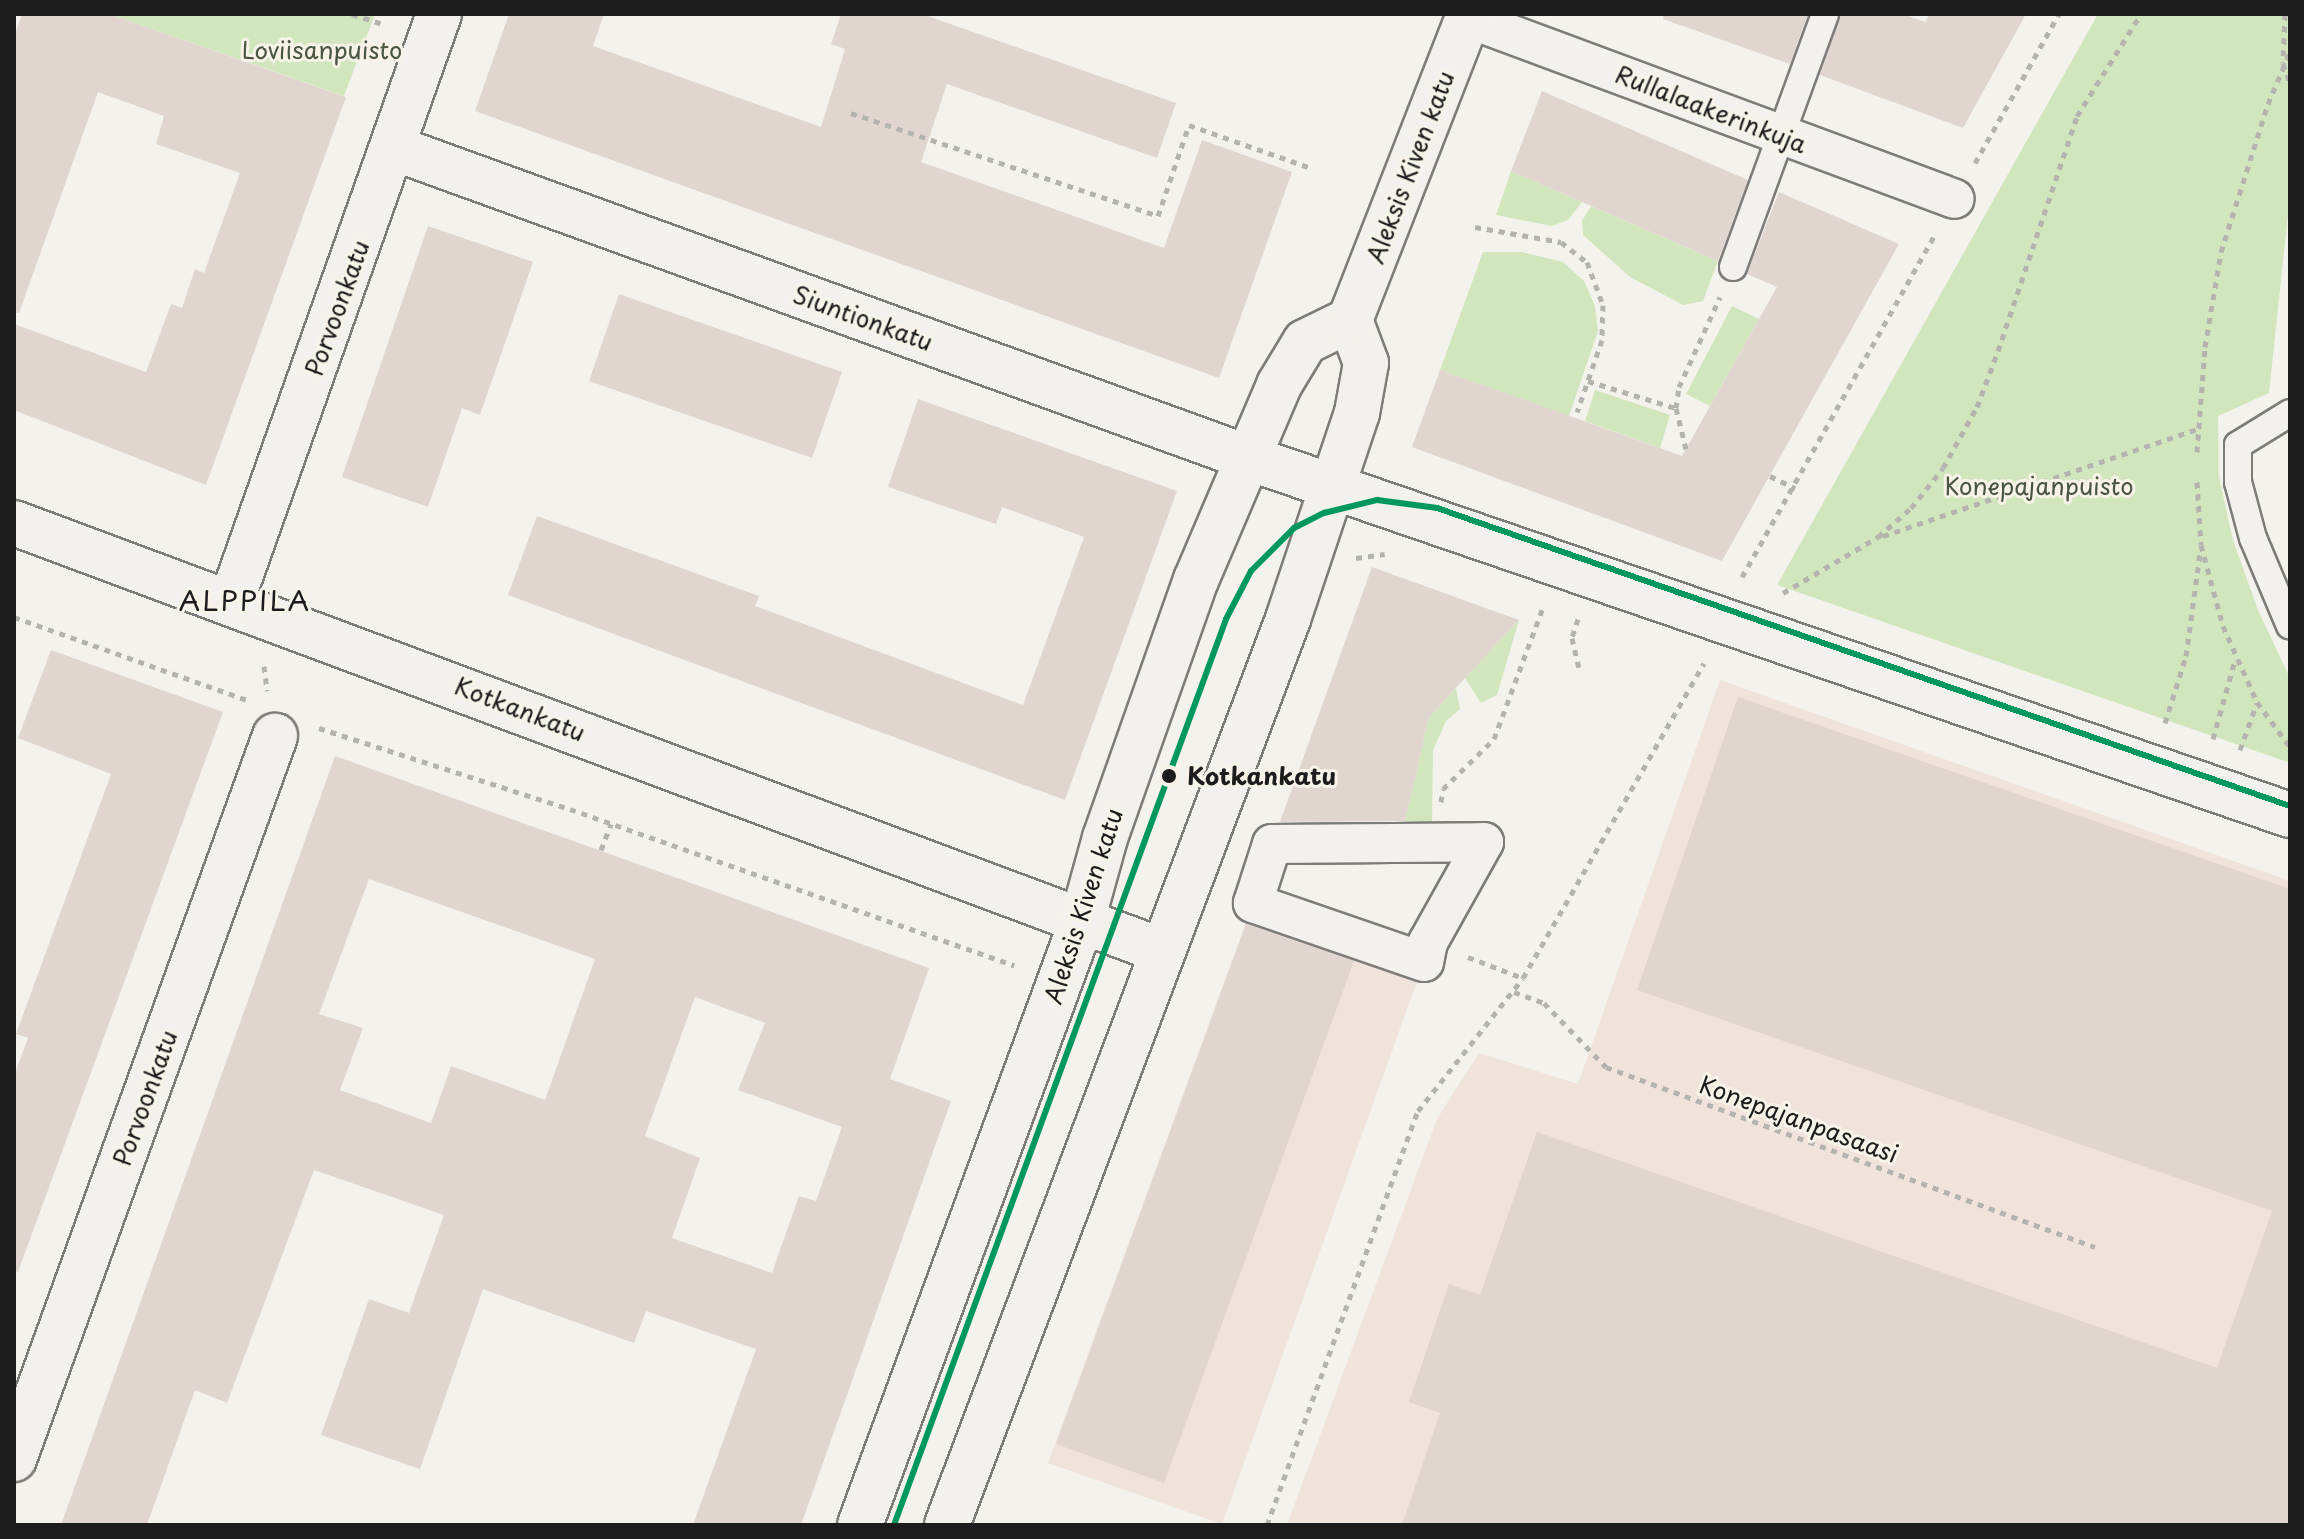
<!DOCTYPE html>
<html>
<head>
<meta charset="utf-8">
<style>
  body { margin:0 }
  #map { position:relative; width:2304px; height:1539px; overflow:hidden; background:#f4f2ec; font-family:"Playpen Sans",sans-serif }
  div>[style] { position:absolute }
  .built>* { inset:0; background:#efe3db }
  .green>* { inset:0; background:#d2e6be }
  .building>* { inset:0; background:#e1d5d0 }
  .path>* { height:5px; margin-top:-2.5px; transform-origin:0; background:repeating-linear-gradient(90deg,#b4b3b0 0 6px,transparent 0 12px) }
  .roads { filter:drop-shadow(2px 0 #7d7c7a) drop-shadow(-2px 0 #7d7c7a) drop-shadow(0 2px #7d7c7a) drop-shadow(0 -2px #7d7c7a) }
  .service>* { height:26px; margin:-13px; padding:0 13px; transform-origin:13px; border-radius:13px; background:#f2f1ed }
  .pedestrian>* { height:38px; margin:-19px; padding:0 19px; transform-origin:19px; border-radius:19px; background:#f2f1ed }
  .minor>* { height:44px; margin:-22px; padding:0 22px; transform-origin:22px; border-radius:22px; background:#f2f1ed }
  .secondary>* { height:44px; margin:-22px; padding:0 22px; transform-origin:22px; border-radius:22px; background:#f2f1ed }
  .tram-1>* { height:6px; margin:-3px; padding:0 3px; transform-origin:3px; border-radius:3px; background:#00985f }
  .dots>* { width:22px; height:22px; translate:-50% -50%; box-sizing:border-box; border:4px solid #f7f3e8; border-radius:50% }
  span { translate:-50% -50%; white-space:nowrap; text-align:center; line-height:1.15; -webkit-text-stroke:6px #f7f3e8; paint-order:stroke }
  .park-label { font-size:24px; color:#4a5641 }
  .street-label { font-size:24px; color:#1c1c1c }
  .stop-label { font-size:24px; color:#1c1c1c; font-weight:700 }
  .left { translate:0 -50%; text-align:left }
  .quarter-label { font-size:28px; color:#1c1c1c; letter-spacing:2px }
  .frame { position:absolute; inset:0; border:16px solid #1c1c1c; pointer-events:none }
</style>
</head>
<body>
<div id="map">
  <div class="built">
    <div style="clip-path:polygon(1720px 680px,2290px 881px,2290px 1525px,1287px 1525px,1437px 1119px,1479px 1053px,1578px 1084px)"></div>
    <div style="clip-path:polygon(1253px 903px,1424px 962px,1222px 1524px,1048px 1463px)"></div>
  </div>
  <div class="green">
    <div style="clip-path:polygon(109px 14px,375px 14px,344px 96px)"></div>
    <div style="clip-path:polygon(2098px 14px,2290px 14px,2290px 196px,2269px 393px,2218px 416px,2219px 477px,2233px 540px,2258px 610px,2290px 678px,2290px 763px,1777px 585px)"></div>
    <div style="clip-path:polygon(1511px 171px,1582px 202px,1568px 220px,1552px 226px,1496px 215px)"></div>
    <div style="clip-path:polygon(1591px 206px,1718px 261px,1703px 301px,1683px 305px,1630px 277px,1583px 235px,1582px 221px)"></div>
    <div style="clip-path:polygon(1483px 252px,1522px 252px,1563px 262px,1584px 281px,1595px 306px,1598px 331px,1569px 416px,1440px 370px)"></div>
    <div style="clip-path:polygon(1732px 306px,1759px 319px,1710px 406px,1686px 394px)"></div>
    <div style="clip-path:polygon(1595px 390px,1670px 415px,1660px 448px,1585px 421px)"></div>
    <div style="clip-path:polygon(1519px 620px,1497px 695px,1481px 703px,1465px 678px)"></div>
    <div style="clip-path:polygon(1456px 688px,1460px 709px,1446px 721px,1433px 750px,1432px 827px,1403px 829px,1429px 717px)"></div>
  </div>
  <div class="building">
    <div style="clip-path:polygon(22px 14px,109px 14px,346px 97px,206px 485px,14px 410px,14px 324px,146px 372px,171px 304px,182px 308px,195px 269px,204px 273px,240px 173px,156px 144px,164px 116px,98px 92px,19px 313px,14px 312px,14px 37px)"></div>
    <div style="clip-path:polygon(509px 14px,604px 14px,593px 46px,821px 127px,845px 49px,831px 44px,841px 14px,922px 14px,1176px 103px,1157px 158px,947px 84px,921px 162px,1164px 248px,1202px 140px,1292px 172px,1219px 378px,475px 111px)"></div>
    <div style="clip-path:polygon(1664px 14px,1808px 14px,1790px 64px,1663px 19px)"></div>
    <div style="clip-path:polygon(1841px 14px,1902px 14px,1925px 22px,1930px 14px,2026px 14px,1963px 128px,1820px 75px)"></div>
    <div style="clip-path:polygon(1542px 91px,1748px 180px,1718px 261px,1511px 171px)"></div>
    <div style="clip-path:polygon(1779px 192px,1899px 244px,1722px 561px,1412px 447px,1440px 370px,1682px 456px,1777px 287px,1747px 274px)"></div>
    <div style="clip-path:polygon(428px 226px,533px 262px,480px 415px,462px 408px,428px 507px,342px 477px)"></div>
    <div style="clip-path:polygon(619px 294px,842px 372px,812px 458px,589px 381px)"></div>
    <div style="clip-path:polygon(918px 399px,1177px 491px,1065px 800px,508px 595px,537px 516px,759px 596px,755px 606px,1023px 705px,1084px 537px,1002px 507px,996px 524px,888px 487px)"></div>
    <div style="clip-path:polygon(1372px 567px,1519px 620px,1429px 717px,1405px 821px,1280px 822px)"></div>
    <div style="clip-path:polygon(51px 650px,223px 712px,18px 1272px,14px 1271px,14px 1076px,28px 1038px,16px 1034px,111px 774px,18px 738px)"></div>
    <div style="clip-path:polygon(1738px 697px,2290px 889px,2290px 1525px,1402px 1525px,1440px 1413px,1409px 1402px,1449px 1284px,1480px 1295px,1537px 1132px,2217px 1368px,2272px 1211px,1637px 990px)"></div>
    <div style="clip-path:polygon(evenodd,335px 756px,929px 968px,890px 1079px,951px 1101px,801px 1525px,693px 1525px,756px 1349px,646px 1311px,634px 1343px,483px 1289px,420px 1469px,321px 1435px,369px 1299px,409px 1313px,444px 1215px,314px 1170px,227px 1403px,195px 1390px,147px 1525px,61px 1525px,335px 756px,369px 879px,595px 959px,545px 1100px,451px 1066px,431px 1123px,340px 1090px,363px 1028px,319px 1014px,369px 879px,335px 756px,695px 997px,765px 1023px,738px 1090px,842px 1127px,816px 1201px,799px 1196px,772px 1273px,672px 1238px,700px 1158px,645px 1136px,695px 997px)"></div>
    <div style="clip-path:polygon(1246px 924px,1354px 961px,1164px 1483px,1056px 1444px)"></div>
  </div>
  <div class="path">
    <div style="left:352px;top:14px;width:35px;rotate:18deg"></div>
    <div style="left:2285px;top:14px;width:49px;rotate:92.3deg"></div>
    <div style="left:2283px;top:63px;width:21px;rotate:71deg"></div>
    <div style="left:851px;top:113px;width:324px;rotate:18.5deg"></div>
    <div style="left:1158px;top:216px;width:96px;rotate:-71.2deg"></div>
    <div style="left:1189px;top:125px;width:126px;rotate:19.4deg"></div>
    <div style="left:1975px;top:163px;width:171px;rotate:-60.6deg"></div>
    <div style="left:1475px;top:227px;width:87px;rotate:9.9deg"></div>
    <div style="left:1561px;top:242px;width:33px;rotate:38deg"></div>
    <div style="left:1587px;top:262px;width:46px;rotate:69.6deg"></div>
    <div style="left:1603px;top:305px;width:35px;rotate:92deg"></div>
    <div style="left:1602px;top:340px;width:76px;rotate:109.1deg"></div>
    <div style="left:1588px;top:381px;width:92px;rotate:17.1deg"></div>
    <div style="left:1686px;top:449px;width:42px;rotate:-103.7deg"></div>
    <div style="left:1676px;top:408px;width:21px;rotate:-82deg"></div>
    <div style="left:1679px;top:387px;width:99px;rotate:-65.5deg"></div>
    <div style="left:2197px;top:452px;width:105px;rotate:-85.6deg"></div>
    <div style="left:2205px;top:347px;width:96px;rotate:-80.4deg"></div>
    <div style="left:2221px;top:252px;width:155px;rotate:-72.4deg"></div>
    <div style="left:2268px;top:104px;width:56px;rotate:-67.1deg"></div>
    <div style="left:1770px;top:476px;width:28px;rotate:26deg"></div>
    <div style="left:2197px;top:482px;width:63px;rotate:86.4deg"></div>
    <div style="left:2201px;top:545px;width:84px;rotate:74.8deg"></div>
    <div style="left:2223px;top:626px;width:83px;rotate:65.9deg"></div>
    <div style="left:2257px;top:702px;width:56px;rotate:53.7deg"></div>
    <div style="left:1883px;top:536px;width:332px;rotate:-18.8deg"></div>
    <div style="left:1356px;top:558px;width:29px;rotate:-8deg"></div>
    <div style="left:1742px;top:577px;width:394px;rotate:-60.6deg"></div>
    <div style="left:1783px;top:593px;width:110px;rotate:-30.5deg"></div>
    <div style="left:1878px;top:537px;width:44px;rotate:-41.3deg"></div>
    <div style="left:1911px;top:508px;width:51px;rotate:-51.3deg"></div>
    <div style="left:1943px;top:468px;width:70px;rotate:-60.9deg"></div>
    <div style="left:1977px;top:407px;width:60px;rotate:-69.4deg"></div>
    <div style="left:1998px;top:351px;width:248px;rotate:-71.4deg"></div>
    <div style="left:2077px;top:116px;width:120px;rotate:-57.9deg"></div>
    <div style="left:14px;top:617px;width:247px;rotate:19.6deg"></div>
    <div style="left:1578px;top:619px;width:20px;rotate:108deg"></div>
    <div style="left:1572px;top:638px;width:35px;rotate:77deg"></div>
    <div style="left:264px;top:666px;width:25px;rotate:83deg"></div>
    <div style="left:2165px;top:723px;width:70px;rotate:-72.6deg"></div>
    <div style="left:2186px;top:656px;width:103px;rotate:-82.2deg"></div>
    <div style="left:319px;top:728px;width:264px;rotate:17.9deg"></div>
    <div style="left:570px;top:809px;width:471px;rotate:19.4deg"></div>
    <div style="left:2213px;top:739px;width:82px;rotate:-74.4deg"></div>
    <div style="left:2240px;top:750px;width:50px;rotate:-70.1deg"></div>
    <div style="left:1441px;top:802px;width:13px;rotate:-81deg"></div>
    <div style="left:1443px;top:789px;width:71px;rotate:-44.4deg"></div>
    <div style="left:1494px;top:739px;width:141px;rotate:-69.6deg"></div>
    <div style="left:601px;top:850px;width:28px;rotate:-69deg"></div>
    <div style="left:1468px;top:957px;width:59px;rotate:20.9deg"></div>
    <div style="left:1514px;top:992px;width:32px;rotate:20deg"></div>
    <div style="left:1544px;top:1003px;width:89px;rotate:45.9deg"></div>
    <div style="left:1606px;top:1067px;width:521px;rotate:20.21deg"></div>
    <div style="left:1267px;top:1525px;width:441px;rotate:-70deg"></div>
    <div style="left:1418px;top:1111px;width:169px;rotate:-51.7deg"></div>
    <div style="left:1523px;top:978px;width:363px;rotate:-60.1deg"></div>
  </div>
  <div class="roads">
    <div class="service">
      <div style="left:1733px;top:267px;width:269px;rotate:-70deg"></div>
      <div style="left:2290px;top:413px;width:61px;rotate:148.4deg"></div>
      <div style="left:2238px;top:445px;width:37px;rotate:90deg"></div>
      <div style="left:2238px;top:482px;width:58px;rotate:75deg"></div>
      <div style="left:2253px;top:538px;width:95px;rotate:67.2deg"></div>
    </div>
    <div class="pedestrian">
      <div style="left:1467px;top:18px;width:520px;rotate:20.35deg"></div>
      <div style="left:1484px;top:842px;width:115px;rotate:119.2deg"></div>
      <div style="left:1428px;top:942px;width:20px;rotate:101deg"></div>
      <div style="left:1424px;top:962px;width:181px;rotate:-161deg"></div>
      <div style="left:1253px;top:903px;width:62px;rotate:-72.1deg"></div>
      <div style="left:1272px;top:844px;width:212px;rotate:-0.5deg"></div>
    </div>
    <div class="minor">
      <div style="left:394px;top:148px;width:909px;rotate:19.93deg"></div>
      <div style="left:1249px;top:458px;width:1101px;rotate:18.93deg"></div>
      <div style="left:14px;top:523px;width:1223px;rotate:20.44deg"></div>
      <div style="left:231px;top:602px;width:624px;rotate:-70.52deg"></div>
      <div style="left:14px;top:1459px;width:769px;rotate:-70.15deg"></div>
    </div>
    <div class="secondary">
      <div style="left:860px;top:1525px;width:644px;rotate:-69.82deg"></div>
      <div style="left:1082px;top:921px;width:86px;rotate:-74.5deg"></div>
      <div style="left:1105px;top:838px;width:274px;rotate:-70.6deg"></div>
      <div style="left:1196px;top:580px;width:212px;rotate:-66.9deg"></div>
      <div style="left:1279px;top:385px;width:50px;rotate:-58.8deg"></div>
      <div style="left:1305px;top:342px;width:50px;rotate:-26.1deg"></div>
      <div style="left:947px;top:1525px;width:968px;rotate:-69.37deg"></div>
      <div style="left:1288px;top:619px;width:217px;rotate:-71.5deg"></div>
      <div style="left:1357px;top:413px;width:51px;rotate:-79.8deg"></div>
      <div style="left:1366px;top:363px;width:46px;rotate:-110.4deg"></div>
      <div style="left:1350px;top:320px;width:328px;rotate:-68.7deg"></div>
    </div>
  </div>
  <div class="tram-1">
    <div style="left:894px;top:1525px;width:965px;rotate:-69.87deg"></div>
    <div style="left:1226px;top:619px;width:54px;rotate:-62.5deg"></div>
    <div style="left:1251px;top:571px;width:61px;rotate:-45deg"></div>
    <div style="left:1294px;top:528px;width:34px;rotate:-27deg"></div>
    <div style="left:1324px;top:513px;width:55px;rotate:-13.8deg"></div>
    <div style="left:1377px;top:500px;width:61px;rotate:7.6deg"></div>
    <div style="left:1437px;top:508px;width:904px;rotate:19.26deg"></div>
  </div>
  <div class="dots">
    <div style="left:1169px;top:776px;background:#1c1c1c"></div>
  </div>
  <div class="park-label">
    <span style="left:322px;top:50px">Loviisanpuisto</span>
    <span style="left:2039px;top:486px">Konepajanpuisto</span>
  </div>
  <div class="street-label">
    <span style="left:1711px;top:109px;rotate:21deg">Rullalaakerinkuja</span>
    <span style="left:1410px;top:167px;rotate:-69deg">Aleksis Kiven katu</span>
    <span style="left:337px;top:308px;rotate:-70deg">Porvoonkatu</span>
    <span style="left:863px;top:318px;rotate:20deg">Siuntionkatu</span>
    <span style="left:520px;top:709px;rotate:21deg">Kotkankatu</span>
    <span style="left:1083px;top:906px;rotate:-72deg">Aleksis Kiven katu</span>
    <span style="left:145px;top:1098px;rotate:-70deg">Porvoonkatu</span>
    <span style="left:1799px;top:1119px;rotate:20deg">Konepajanpasaasi</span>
  </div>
  <div class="stop-label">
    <span class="left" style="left:1187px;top:776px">Kotkankatu</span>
  </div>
  <div class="quarter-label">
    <span style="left:245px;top:600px">ALPPILA</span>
  </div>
  <div class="frame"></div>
</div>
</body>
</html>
